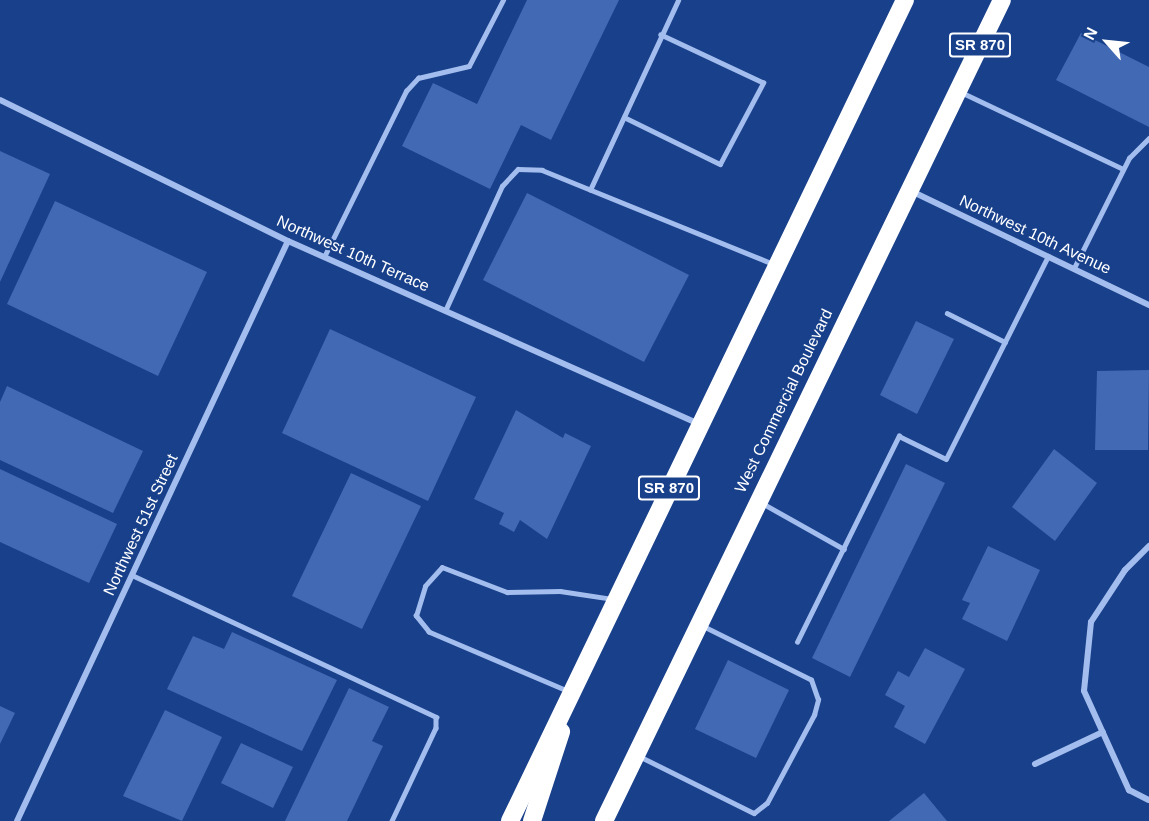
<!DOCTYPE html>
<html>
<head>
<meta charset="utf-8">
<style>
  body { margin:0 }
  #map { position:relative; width:1149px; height:821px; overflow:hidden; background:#19408a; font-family:Arial,sans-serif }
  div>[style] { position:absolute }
  .building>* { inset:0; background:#4269b3 }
  .lane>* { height:4.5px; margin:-2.25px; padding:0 2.25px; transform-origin:2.25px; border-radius:2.25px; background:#a3bdee }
  .street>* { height:6px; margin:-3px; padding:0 3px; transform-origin:3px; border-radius:3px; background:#a3bdee }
  .highway>* { height:18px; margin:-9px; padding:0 9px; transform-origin:9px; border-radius:9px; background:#fff }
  span { translate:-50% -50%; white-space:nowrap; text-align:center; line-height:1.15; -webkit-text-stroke:4.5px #19408a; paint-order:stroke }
  .shield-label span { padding:2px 4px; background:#19408a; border:2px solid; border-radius:4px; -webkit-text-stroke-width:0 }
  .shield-label { font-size:15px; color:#fff; font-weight:700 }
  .street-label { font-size:16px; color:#fff }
  .north { position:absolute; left:1077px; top:12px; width:60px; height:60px; -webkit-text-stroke:4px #19408a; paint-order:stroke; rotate:297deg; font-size:16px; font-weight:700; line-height:24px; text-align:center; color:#fff }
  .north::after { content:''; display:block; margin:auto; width:21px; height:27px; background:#fff; clip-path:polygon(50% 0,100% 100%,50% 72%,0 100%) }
</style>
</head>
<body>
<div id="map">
  <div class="building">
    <div style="clip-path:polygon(527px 0,619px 0,551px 140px,521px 125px,490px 189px,402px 146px,433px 83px,477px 104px)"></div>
    <div style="clip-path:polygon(1081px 33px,1149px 67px,1149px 127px,1056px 80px)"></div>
    <div style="clip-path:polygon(0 151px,50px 174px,0 282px)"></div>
    <div style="clip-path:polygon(527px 193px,689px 275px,644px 362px,483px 280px)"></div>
    <div style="clip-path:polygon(55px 201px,207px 272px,158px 376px,7px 304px)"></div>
    <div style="clip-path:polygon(916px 321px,954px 339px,917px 414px,880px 395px)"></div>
    <div style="clip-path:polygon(330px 329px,476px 397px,428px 501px,282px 433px)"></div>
    <div style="clip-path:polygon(1149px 370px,1148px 450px,1095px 450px,1097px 371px)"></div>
    <div style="clip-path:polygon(7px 386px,143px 451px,113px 513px,0 460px,0 402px)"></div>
    <div style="clip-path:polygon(516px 410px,563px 438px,565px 433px,591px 446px,547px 539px,520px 520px,514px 532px,499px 524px,504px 513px,474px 499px)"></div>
    <div style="clip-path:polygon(1054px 449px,1097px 483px,1055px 541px,1012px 507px)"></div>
    <div style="clip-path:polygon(906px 464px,945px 483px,850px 677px,812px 658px)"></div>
    <div style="clip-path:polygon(0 469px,117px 524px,89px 583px,0 542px)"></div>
    <div style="clip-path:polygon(351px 473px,421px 506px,362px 629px,292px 596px)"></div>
    <div style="clip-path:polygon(988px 546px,1040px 570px,1007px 641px,962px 619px,970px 603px,962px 600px)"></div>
    <div style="clip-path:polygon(232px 632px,337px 680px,302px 751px,167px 689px,193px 636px,224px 649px)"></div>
    <div style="clip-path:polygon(925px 648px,965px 669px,925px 744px,894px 727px,905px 706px,885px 695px,898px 671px,909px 677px)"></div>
    <div style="clip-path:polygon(728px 660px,789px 690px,756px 758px,695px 729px)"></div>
    <div style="clip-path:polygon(349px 688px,389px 707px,372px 741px,383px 746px,347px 821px,285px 821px)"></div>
    <div style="clip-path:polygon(0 706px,15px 713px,0 744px)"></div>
    <div style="clip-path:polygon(165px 710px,222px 737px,182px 821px,123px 796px)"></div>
    <div style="clip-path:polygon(241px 743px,293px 767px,273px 808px,221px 783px)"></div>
    <div style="clip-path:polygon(924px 793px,947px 821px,889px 821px)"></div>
  </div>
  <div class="lane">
    <div style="left:963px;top:93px;width:177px;rotate:25.4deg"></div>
    <div style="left:624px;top:117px;width:107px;rotate:26.1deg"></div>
    <div style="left:720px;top:164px;width:92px;rotate:-62deg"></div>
    <div style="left:763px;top:83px;width:113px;rotate:-154.8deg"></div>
    <div style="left:590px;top:190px;width:209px;rotate:-65.1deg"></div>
    <div style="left:324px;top:257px;width:185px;rotate:-63.7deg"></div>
    <div style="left:406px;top:91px;width:18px;rotate:-47deg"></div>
    <div style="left:418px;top:78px;width:52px;rotate:-13.2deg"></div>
    <div style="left:469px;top:66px;width:74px;rotate:-62.7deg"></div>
    <div style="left:1074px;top:268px;width:123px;rotate:-63.4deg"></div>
    <div style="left:1129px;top:158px;width:28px;rotate:-45deg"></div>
    <div style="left:445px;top:311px;width:137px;rotate:-65.5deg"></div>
    <div style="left:502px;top:186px;width:23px;rotate:-47deg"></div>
    <div style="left:518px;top:169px;width:24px;rotate:2deg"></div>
    <div style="left:542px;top:170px;width:250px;rotate:22.1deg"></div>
    <div style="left:947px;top:313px;width:65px;rotate:26.6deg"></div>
    <div style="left:762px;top:503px;width:94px;rotate:29.3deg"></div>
    <div style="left:132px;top:575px;width:336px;rotate:25deg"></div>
    <div style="left:436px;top:717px;width:11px;rotate:90deg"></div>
    <div style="left:436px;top:728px;width:103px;rotate:115.3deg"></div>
    <div style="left:797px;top:642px;width:230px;rotate:-63.7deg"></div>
    <div style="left:899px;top:436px;width:52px;rotate:26.1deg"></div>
    <div style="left:946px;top:459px;width:227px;rotate:-63.3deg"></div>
    <div style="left:567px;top:691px;width:150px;rotate:-156.9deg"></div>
    <div style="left:429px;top:632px;width:21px;rotate:-129deg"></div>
    <div style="left:416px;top:616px;width:31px;rotate:-73deg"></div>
    <div style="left:425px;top:586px;width:25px;rotate:-48deg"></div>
    <div style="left:442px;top:567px;width:70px;rotate:21deg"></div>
    <div style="left:507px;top:592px;width:53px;rotate:-1.1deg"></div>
    <div style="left:560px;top:591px;width:54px;rotate:8.6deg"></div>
    <div style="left:641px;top:757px;width:126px;rotate:26.4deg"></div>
    <div style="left:754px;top:813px;width:16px;rotate:-38deg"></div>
    <div style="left:767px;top:803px;width:100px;rotate:-61.9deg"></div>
    <div style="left:814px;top:715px;width:16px;rotate:-75deg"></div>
    <div style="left:818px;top:700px;width:21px;rotate:-109deg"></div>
    <div style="left:811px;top:680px;width:119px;rotate:-153.6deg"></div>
  </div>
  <div class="street">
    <div style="left:0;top:100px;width:321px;rotate:26.1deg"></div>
    <div style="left:288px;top:241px;width:450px;rotate:24deg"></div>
    <div style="left:911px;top:191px;width:264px;rotate:25.6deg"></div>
    <div style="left:1149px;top:546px;width:34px;rotate:135deg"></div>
    <div style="left:1125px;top:570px;width:62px;rotate:123.2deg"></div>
    <div style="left:1091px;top:622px;width:69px;rotate:95.8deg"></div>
    <div style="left:1084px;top:691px;width:109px;rotate:65.6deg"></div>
    <div style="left:1129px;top:790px;width:22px;rotate:27deg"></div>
    <div style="left:1035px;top:764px;width:75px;rotate:-25.2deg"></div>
    <div style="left:17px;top:821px;width:640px;rotate:-64.96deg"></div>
  </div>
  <div class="highway">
    <div style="left:510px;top:821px;width:911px;rotate:-64.31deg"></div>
    <div style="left:532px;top:821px;width:94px;rotate:-72deg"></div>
    <div style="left:604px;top:821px;width:912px;rotate:-64.14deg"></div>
  </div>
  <div class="shield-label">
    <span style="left:980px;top:45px">SR 870</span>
    <span style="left:669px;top:488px">SR 870</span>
  </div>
  <div class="street-label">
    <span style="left:1035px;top:235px;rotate:25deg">Northwest 10th Avenue</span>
    <span style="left:353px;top:254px;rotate:24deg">Northwest 10th Terrace</span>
    <span style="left:784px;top:401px;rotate:-64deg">West Commercial Boulevard</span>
    <span style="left:141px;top:525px;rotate:-65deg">Northwest 51st Street</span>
  </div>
  <div class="north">N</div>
</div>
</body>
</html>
